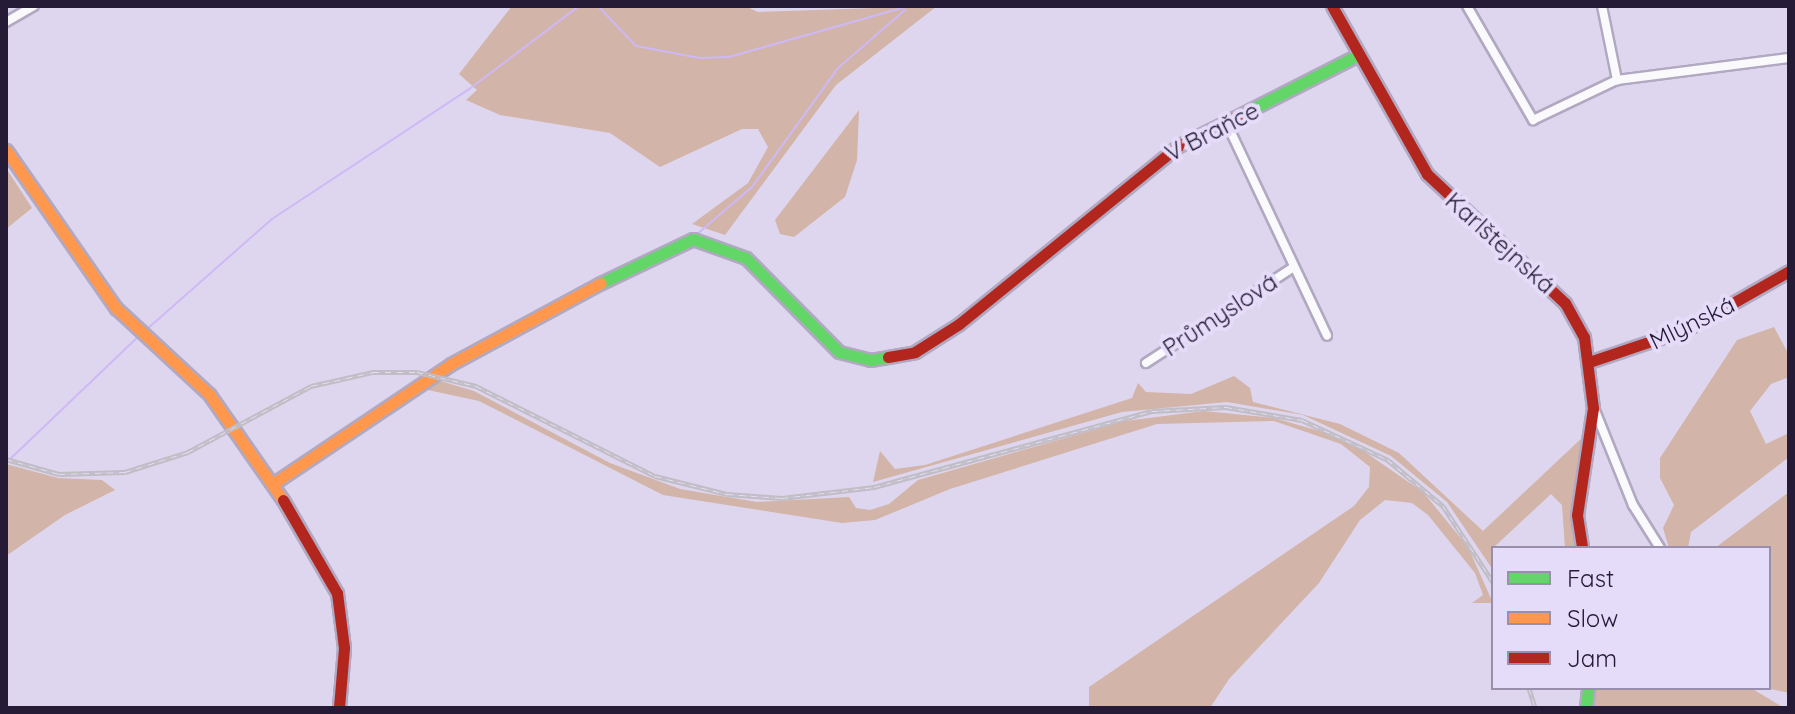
<!DOCTYPE html>
<html>
<head>
<meta charset="utf-8">
<style>
  body { margin:0 }
  #map { position:relative; width:1795px; height:714px; overflow:hidden; background:#ded6ee; font-family:Quicksand,sans-serif }
  div>[style] { position:absolute }
  .green>* { inset:0; background:#d2b4a9 }
  .stream>* { height:2px; margin:-1px; padding:0 1px; transform-origin:1px; border-radius:1px; background:#ceb9f6 }
  .roads { filter:drop-shadow(2px 0 #b1a8c1) drop-shadow(-2px 0 #b1a8c1) drop-shadow(0 2px #b1a8c1) drop-shadow(0 -2px #b1a8c1) }
  .street>* { height:8px; margin:-4px; padding:0 4px; transform-origin:4px; border-radius:4px; background:#faf9fc }
  .fast>* { height:11px; margin:-5.5px; padding:0 5.5px; transform-origin:5.5px; border-radius:5.5px; background:#63d668 }
  .slow>* { height:11px; margin:-5.5px; padding:0 5.5px; transform-origin:5.5px; border-radius:5.5px; background:#ff974d }
  .jam>* { height:11px; margin:-5.5px; padding:0 5.5px; transform-origin:5.5px; border-radius:5.5px; background:#b3261e }
  .rail>* { height:5px; margin-top:-2.5px; transform-origin:0; background:repeating-linear-gradient(90deg,#e5dcfa 0 6px,#c0bdc5 0 12px); box-sizing:border-box; border-block:2px solid #c0bdc5 }
  span { translate:-50% -50%; white-space:nowrap; text-align:center; line-height:1.15; -webkit-text-stroke:8px #e5dcfa; paint-order:stroke }
  .street-label { font-size:24px; color:#261b37 }
  .frame { position:absolute; inset:0; border:8px solid #261b37; pointer-events:none }
  .legend { position:absolute; left:1491px; top:546px; width:280px; height:144px; box-sizing:border-box; background:#e5dcfa; border:2px solid #998fac; margin:0; padding:10px 14px; list-style:none; font-size:24px; color:#261b37 }
  .legend li { display:flex; align-items:center; gap:16px; height:40px }
  .legend b { width:40px; border:2px solid #998fac }
</style>
</head>
<body>
<div id="map">
  <div class="green">
    <div style="clip-path:polygon(512px 6px,745px 6px,758px 12px,937px 6px,836px 85px,725px 235px,692px 224px,748px 183px,768px 147px,758px 129px,742px 129px,660px 167px,610px 133px,500px 115px,466px 100px,477px 90px,459px 74px)"></div>
    <div style="clip-path:polygon(859px 110px,857px 160px,845px 197px,794px 237px,780px 234px,775px 220px)"></div>
    <div style="clip-path:polygon(6px 168px,32px 208px,6px 229px)"></div>
    <div style="clip-path:polygon(1774px 327px,1789px 355px,1789px 377px,1771px 384px,1750px 411px,1766px 444px,1789px 433px,1789px 457px,1691px 532px,1688px 548px,1669px 548px,1663px 528px,1674px 505px,1660px 478px,1660px 458px,1737px 340px)"></div>
    <div style="clip-path:polygon(1234px 376px,1250px 388px,1253px 402px,1340px 424px,1399px 453px,1483px 531px,1585px 435px,1572px 515px,1576px 548px,1565px 548px,1562px 505px,1551px 494px,1493px 548px,1493px 570px,1447px 502px,1391px 456px,1303px 415px,1227px 402px,1122px 412px,873px 482px,880px 451px,895px 469px,925px 465px,1132px 398px,1138px 383px,1146px 392px,1191px 394px)"></div>
    <div style="clip-path:polygon(437px 380px,474px 391px,610px 463px,680px 489px,757px 502px,849px 497px,856px 508px,870px 510px,889px 504px,918px 480px,1125px 421px,1204px 411px,1274px 418px,1323px 432px,1362px 450px,1423px 492px,1468px 547px,1493px 603px,1472px 603px,1483px 595px,1475px 573px,1428px 515px,1412px 503px,1385px 500px,1360px 520px,1319px 583px,1229px 679px,1210px 708px,1089px 708px,1089px 687px,1354px 506px,1369px 487px,1370px 467px,1341px 444px,1274px 421px,1157px 424px,950px 489px,875px 520px,842px 523px,663px 495px,479px 401px,428px 390px)"></div>
    <div style="clip-path:polygon(6px 464px,58px 478px,102px 480px,115px 490px,65px 515px,6px 556px)"></div>
    <div style="clip-path:polygon(1789px 492px,1789px 693px,1766px 688px,1769px 548px,1715px 548px)"></div>
    <div style="clip-path:polygon(1594px 688px,1751px 688px,1784px 708px,1592px 708px)"></div>
  </div>
  <div class="stream">
    <div style="left:598px;top:6px;width:55px;rotate:46.5deg"></div>
    <div style="left:636px;top:46px;width:65px;rotate:10.6deg"></div>
    <div style="left:700px;top:58px;width:29px;rotate:-2deg"></div>
    <div style="left:729px;top:57px;width:187px;rotate:-15.8deg"></div>
    <div style="left:696px;top:235px;width:74px;rotate:-40.6deg"></div>
    <div style="left:752px;top:187px;width:147px;rotate:-54.1deg"></div>
    <div style="left:838px;top:68px;width:89px;rotate:-40.9deg"></div>
    <div style="left:146px;top:330px;width:168px;rotate:-41.4deg"></div>
    <div style="left:272px;top:219px;width:235px;rotate:-33.4deg"></div>
    <div style="left:468px;top:90px;width:139px;rotate:-37.1deg"></div>
    <div style="left:6px;top:463px;width:182px;rotate:-43.7deg"></div>
  </div>
  <div class="roads">
    <div class="street">
      <div style="left:1467px;top:6px;width:132px;rotate:59.9deg"></div>
      <div style="left:1533px;top:120px;width:93px;rotate:-25.5deg"></div>
      <div style="left:1617px;top:80px;width:173px;rotate:-7.3deg"></div>
      <div style="left:1602px;top:6px;width:76px;rotate:78.5deg"></div>
      <div style="left:6px;top:22px;width:32px;rotate:-30deg"></div>
      <div style="left:1227px;top:124px;width:234px;rotate:64.7deg"></div>
      <div style="left:1146px;top:363px;width:176px;rotate:-33deg"></div>
      <div style="left:1594px;top:408px;width:105px;rotate:68.1deg"></div>
      <div style="left:1633px;top:505px;width:51px;rotate:57.9deg"></div>
    </div>
    <div class="fast">
      <div style="left:1250px;top:110px;width:119px;rotate:-27deg"></div>
      <div style="left:601px;top:283px;width:102px;rotate:-25.6deg"></div>
      <div style="left:693px;top:239px;width:56px;rotate:19.7deg"></div>
      <div style="left:746px;top:258px;width:132px;rotate:45.3deg"></div>
      <div style="left:839px;top:352px;width:32px;rotate:14deg"></div>
      <div style="left:870px;top:360px;width:18px;rotate:-9deg"></div>
      <div style="left:1586px;top:708px;width:20px;rotate:-84deg"></div>
    </div>
    <div class="slow">
      <div style="left:6px;top:150px;width:193px;rotate:55.2deg"></div>
      <div style="left:116px;top:308px;width:127px;rotate:42.8deg"></div>
      <div style="left:209px;top:394px;width:129px;rotate:55.1deg"></div>
      <div style="left:274px;top:483px;width:213px;rotate:-33.9deg"></div>
      <div style="left:451px;top:364px;width:170px;rotate:-28.4deg"></div>
    </div>
    <div class="jam">
      <div style="left:1332px;top:6px;width:193px;rotate:60.5deg"></div>
      <div style="left:1427px;top:174px;width:189px;rotate:43.1deg"></div>
      <div style="left:1565px;top:303px;width:39px;rotate:61deg"></div>
      <div style="left:1584px;top:337px;width:72px;rotate:82.8deg"></div>
      <div style="left:1593px;top:408px;width:108px;rotate:98.5deg"></div>
      <div style="left:1577px;top:515px;width:33px;rotate:81deg"></div>
      <div style="left:888px;top:357px;width:27px;rotate:-10deg"></div>
      <div style="left:915px;top:352px;width:52px;rotate:-32.5deg"></div>
      <div style="left:959px;top:324px;width:282px;rotate:-39.1deg"></div>
      <div style="left:1178px;top:146px;width:80px;rotate:-26.6deg"></div>
      <div style="left:1589px;top:362px;width:103px;rotate:-18.6deg"></div>
      <div style="left:1687px;top:329px;width:117px;rotate:-29.6deg"></div>
      <div style="left:283px;top:500px;width:108px;rotate:59.9deg"></div>
      <div style="left:337px;top:593px;width:55px;rotate:82.7deg"></div>
      <div style="left:344px;top:648px;width:60px;rotate:94.8deg"></div>
    </div>
  </div>
  <div class="rail">
    <div style="left:6px;top:459px;width:55px;rotate:15.8deg"></div>
    <div style="left:59px;top:474px;width:66px;rotate:-1.7deg"></div>
    <div style="left:125px;top:472px;width:66px;rotate:-17.6deg"></div>
    <div style="left:188px;top:452px;width:140px;rotate:-28.2deg"></div>
    <div style="left:311px;top:386px;width:64px;rotate:-12.7deg"></div>
    <div style="left:373px;top:372px;width:44px"></div>
    <div style="left:417px;top:372px;width:61px;rotate:13.3deg"></div>
    <div style="left:476px;top:386px;width:200px;rotate:26.7deg"></div>
    <div style="left:655px;top:476px;width:74px;rotate:14deg"></div>
    <div style="left:727px;top:494px;width:55px;rotate:4.2deg"></div>
    <div style="left:782px;top:498px;width:93px;rotate:-6.8deg"></div>
    <div style="left:874px;top:487px;width:288px;rotate:-15.3deg"></div>
    <div style="left:1152px;top:411px;width:74px;rotate:-3.1deg"></div>
    <div style="left:1226px;top:407px;width:77px;rotate:9.7deg"></div>
    <div style="left:1302px;top:420px;width:95px;rotate:24.9deg"></div>
    <div style="left:1388px;top:460px;width:72px;rotate:39.9deg"></div>
    <div style="left:1443px;top:506px;width:91px;rotate:56.7deg"></div>
    <div style="left:1529px;top:688px;width:21px;rotate:73deg"></div>
  </div>
  <div class="street-label">
    <span style="left:1212px;top:132px;rotate:-27deg">V Braňce</span>
    <span style="left:1500px;top:243px;rotate:42deg">Karlštejnská</span>
    <span style="left:1220px;top:315px;rotate:-33deg">Průmyslová</span>
    <span style="left:1692px;top:323px;rotate:-26deg">Mlýnská</span>
  </div>
  <div class="frame"></div>
  <ul class="legend">
  <li><b style="height:10px;background:#63d668"></b>Fast</li>
  <li><b style="height:10px;background:#ff974d"></b>Slow</li>
  <li><b style="height:10px;background:#b3261e"></b>Jam</li>
  </ul>
</div>
</body>
</html>
